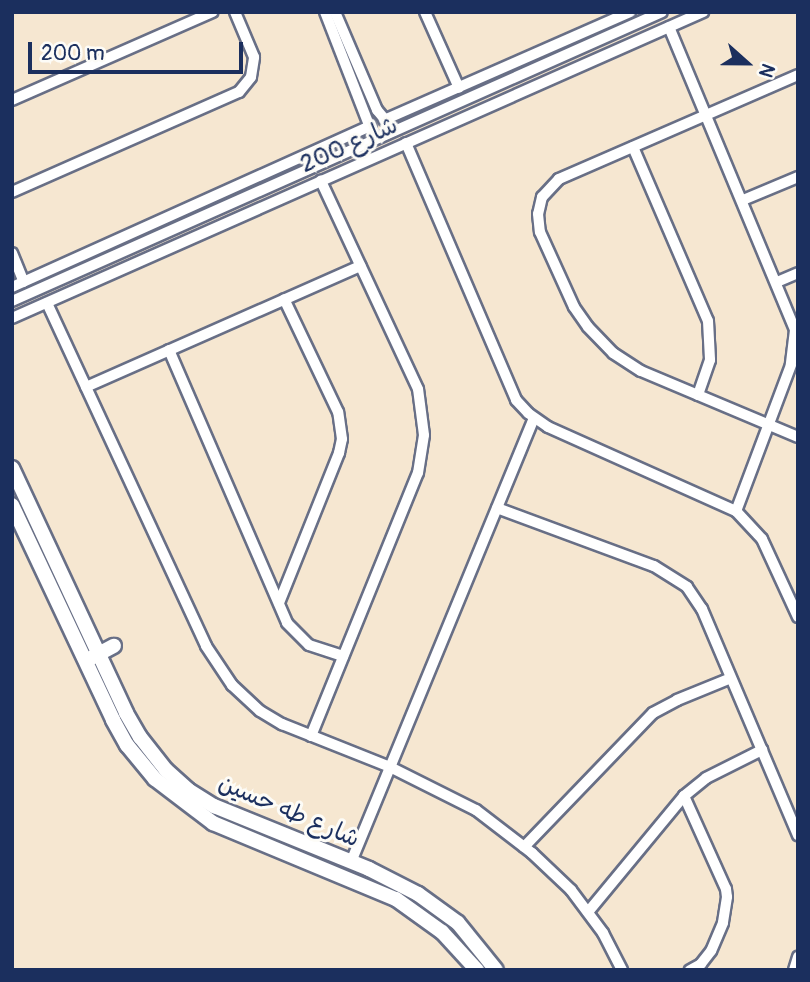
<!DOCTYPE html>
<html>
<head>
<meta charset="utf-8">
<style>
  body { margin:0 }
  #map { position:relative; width:810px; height:982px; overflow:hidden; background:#f6e7d1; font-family:Pangolin,"Playpen Sans Arabic",sans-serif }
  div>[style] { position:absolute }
  .roads { filter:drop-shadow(2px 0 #686f86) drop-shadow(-2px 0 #686f86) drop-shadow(0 2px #686f86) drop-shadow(0 -2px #686f86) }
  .minor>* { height:10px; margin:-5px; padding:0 5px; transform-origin:5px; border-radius:5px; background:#fff }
  .major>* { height:14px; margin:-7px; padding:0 7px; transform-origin:7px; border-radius:7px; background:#fff }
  span { translate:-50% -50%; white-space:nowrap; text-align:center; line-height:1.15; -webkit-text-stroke:6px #fdfcf7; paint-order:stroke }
  .street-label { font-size:24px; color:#1b2f5e }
  .frame { position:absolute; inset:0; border:14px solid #1b2f5e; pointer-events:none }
  .north { position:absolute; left:712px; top:28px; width:70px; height:70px; -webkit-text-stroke:5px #fdfcf7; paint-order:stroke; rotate:111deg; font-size:19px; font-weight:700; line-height:28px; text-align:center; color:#1b2f5e }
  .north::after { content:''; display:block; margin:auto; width:24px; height:32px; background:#1b2f5e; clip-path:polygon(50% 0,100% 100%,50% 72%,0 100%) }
  .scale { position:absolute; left:28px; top:42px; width:215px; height:32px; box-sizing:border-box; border:4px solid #1b2f5e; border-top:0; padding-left:9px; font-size:21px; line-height:24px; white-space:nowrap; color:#1b2f5e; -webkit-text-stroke:5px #fdfcf7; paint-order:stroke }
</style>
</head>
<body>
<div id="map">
  <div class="roads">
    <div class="minor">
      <div style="left:325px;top:12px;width:127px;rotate:68.7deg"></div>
      <div style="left:335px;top:12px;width:107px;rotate:66.8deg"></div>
      <div style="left:377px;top:110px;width:17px;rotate:50deg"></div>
      <div style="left:425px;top:12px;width:83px;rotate:65.9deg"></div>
      <div style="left:669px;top:27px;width:328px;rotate:67.4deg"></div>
      <div style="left:795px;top:330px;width:35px;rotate:97deg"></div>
      <div style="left:791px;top:365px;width:156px;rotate:110.6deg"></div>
      <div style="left:798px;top:75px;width:261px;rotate:156.5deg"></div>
      <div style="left:559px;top:179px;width:25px;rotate:133deg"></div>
      <div style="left:542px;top:197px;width:17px;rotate:103deg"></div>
      <div style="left:538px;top:214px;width:18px;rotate:84deg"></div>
      <div style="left:540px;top:232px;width:82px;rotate:65.6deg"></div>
      <div style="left:574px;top:307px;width:24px;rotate:55deg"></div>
      <div style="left:588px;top:327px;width:36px;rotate:46deg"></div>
      <div style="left:613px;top:353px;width:33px;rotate:33deg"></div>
      <div style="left:641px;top:371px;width:170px;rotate:22.8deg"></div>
      <div style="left:12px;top:100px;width:219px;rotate:-23.7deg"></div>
      <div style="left:384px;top:120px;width:269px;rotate:-23.7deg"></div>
      <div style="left:406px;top:143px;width:280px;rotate:66.8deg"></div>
      <div style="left:516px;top:400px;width:18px;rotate:47deg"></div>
      <div style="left:528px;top:413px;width:24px;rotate:35deg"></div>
      <div style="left:548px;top:427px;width:206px;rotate:24.1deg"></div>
      <div style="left:736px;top:511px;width:38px;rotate:47deg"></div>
      <div style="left:762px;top:539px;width:86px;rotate:65.2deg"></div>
      <div style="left:633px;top:147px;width:189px;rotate:66.7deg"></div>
      <div style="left:708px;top:321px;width:39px;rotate:87deg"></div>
      <div style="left:710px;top:360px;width:37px;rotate:109deg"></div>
      <div style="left:12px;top:192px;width:248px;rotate:-23.8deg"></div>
      <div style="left:239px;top:92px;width:19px;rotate:-51deg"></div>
      <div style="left:251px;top:77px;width:20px;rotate:-81deg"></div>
      <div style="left:254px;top:57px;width:49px;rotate:-112.9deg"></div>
      <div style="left:743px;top:200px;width:60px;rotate:-22.7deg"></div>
      <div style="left:12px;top:253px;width:31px;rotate:68deg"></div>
      <div style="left:777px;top:282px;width:23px;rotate:-23deg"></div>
      <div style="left:12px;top:287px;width:393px;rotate:-24.2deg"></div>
      <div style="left:12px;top:301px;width:711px;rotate:-23.97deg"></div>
      <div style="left:47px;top:303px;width:378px;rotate:65.1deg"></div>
      <div style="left:206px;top:646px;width:47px;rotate:56.3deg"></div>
      <div style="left:232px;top:685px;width:38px;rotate:43deg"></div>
      <div style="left:260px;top:711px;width:26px;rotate:31deg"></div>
      <div style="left:282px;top:724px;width:116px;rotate:21.7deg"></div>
      <div style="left:390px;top:767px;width:96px;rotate:26.6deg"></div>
      <div style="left:476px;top:810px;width:71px;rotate:37.5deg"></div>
      <div style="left:532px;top:853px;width:54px;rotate:43.5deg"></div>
      <div style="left:571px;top:890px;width:54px;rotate:53.3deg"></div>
      <div style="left:603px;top:933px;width:42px;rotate:62.8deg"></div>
      <div style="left:12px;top:318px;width:756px;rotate:-23.89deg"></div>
      <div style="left:169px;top:350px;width:297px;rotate:66.6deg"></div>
      <div style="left:287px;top:623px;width:31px;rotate:45deg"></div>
      <div style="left:309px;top:645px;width:36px;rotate:18deg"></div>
      <div style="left:86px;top:387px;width:300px;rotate:-23.8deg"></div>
      <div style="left:497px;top:508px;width:167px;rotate:20.3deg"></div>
      <div style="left:654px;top:566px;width:39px;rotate:32deg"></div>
      <div style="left:687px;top:587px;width:27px;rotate:56deg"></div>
      <div style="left:702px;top:609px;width:246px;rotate:67deg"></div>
      <div style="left:279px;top:603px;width:162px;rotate:-68.2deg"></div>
      <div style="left:339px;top:453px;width:14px;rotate:-78deg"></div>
      <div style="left:342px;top:439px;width:27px;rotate:-98deg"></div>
      <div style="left:338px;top:412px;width:125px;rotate:-115.5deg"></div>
      <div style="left:311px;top:736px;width:284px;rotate:-67.9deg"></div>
      <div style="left:418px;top:473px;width:38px;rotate:-81deg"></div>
      <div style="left:424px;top:435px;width:46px;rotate:-97.4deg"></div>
      <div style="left:418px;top:389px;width:230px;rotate:-115deg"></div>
      <div style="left:684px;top:796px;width:102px;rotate:65.7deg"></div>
      <div style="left:726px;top:889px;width:8px;rotate:83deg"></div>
      <div style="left:727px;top:897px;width:26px;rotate:99deg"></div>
      <div style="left:723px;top:923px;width:30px;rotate:113deg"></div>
      <div style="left:711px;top:951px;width:16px;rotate:128deg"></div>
      <div style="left:701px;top:964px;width:13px;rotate:151deg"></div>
      <div style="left:524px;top:847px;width:186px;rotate:-46.1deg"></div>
      <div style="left:653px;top:713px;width:27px;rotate:-28deg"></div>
      <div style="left:677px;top:700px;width:58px;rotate:-22.2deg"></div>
      <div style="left:351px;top:862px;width:480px;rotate:-67.6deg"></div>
      <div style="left:588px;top:912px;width:151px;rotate:-50.4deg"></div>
      <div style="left:684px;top:796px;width:28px;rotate:-39deg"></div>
      <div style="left:706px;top:778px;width:63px;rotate:-26.6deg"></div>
      <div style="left:794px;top:970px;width:14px;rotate:-73deg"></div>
    </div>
    <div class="major">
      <div style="left:12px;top:468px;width:270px;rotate:65deg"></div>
      <div style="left:126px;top:713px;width:28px;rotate:60deg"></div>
      <div style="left:140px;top:737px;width:42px;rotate:51.8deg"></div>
      <div style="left:166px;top:770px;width:30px;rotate:42deg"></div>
      <div style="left:188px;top:790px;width:31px;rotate:32deg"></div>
      <div style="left:214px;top:806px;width:167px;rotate:22.1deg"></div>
      <div style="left:369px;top:869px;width:55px;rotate:27deg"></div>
      <div style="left:418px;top:894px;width:49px;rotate:35.9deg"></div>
      <div style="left:458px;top:923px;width:60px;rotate:51deg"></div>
      <div style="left:12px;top:505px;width:238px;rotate:64.8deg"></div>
      <div style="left:113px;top:720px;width:29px;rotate:61deg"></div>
      <div style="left:127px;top:745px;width:44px;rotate:50.5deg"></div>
      <div style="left:155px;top:779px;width:73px;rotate:37.2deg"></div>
      <div style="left:213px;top:823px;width:198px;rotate:22.6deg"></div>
      <div style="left:396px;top:899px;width:57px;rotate:35.7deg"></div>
      <div style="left:442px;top:932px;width:52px;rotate:47.4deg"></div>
      <div style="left:91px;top:658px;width:26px;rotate:-28deg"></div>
    </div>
  </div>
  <div class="street-label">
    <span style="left:349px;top:145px;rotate:-24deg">شارع 200</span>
    <span style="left:289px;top:811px;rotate:23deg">شارع طه حسين</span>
  </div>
  <div class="frame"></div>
  <div class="north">N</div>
  <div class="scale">200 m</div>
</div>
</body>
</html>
